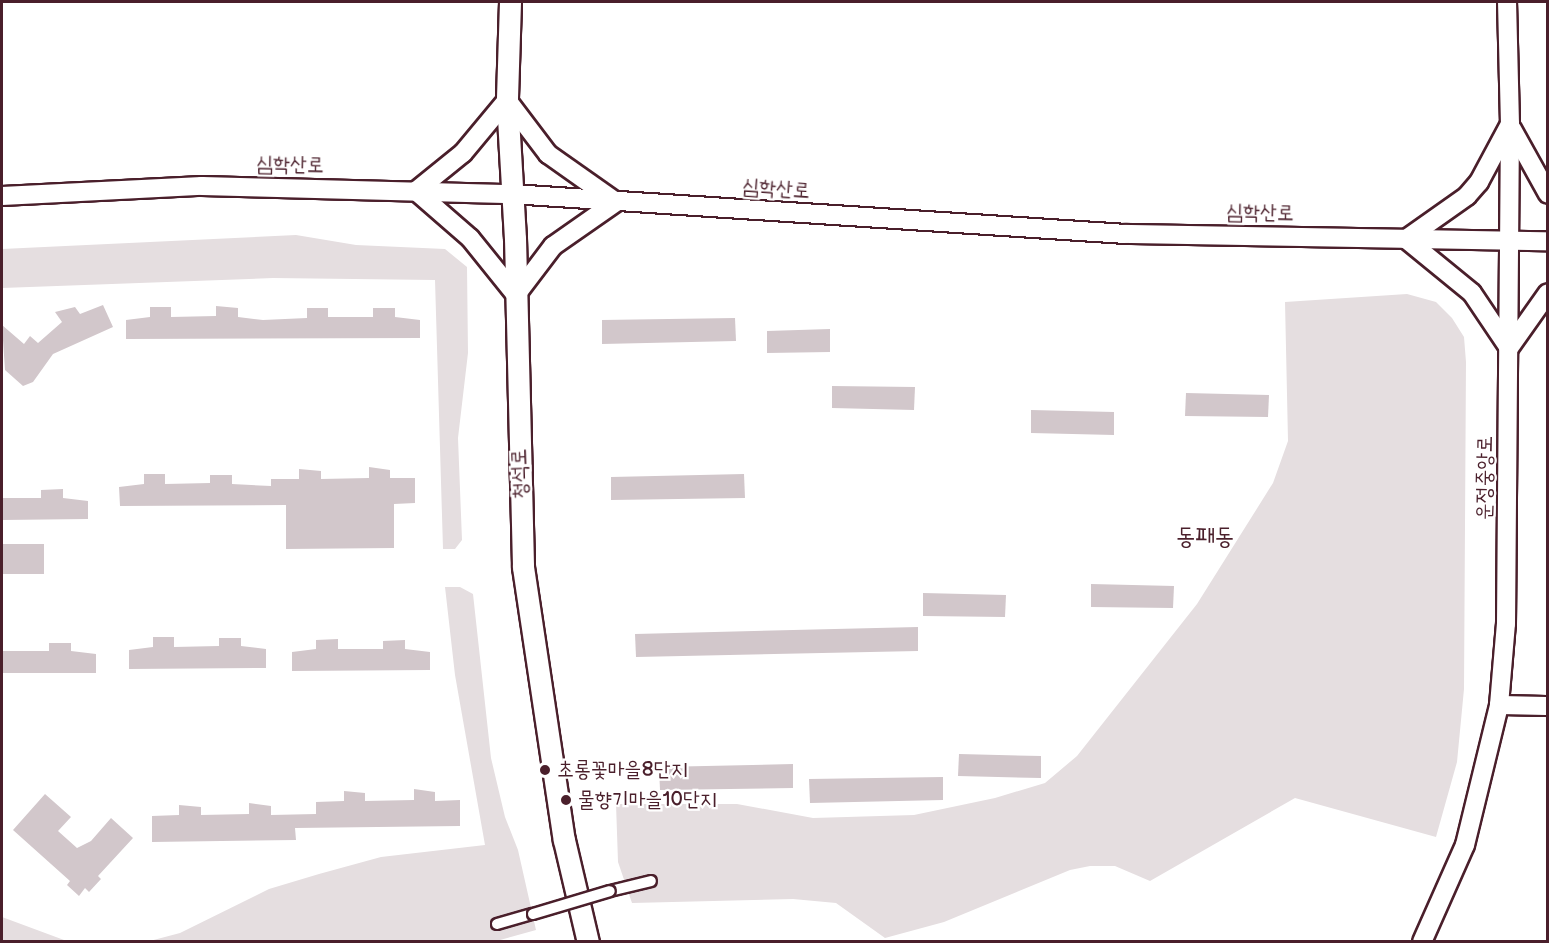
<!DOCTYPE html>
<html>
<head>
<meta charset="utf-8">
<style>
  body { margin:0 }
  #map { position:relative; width:1549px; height:943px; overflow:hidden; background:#fff; font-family:"Balsamiq Sans","Poor Story",sans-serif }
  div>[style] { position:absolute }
  .green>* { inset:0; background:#e5dee0 }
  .building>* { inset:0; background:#d2c7cb }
  .roads { filter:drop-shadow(2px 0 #4a1f2b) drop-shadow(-2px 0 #4a1f2b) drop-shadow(0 2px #4a1f2b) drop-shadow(0 -2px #4a1f2b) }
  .pedestrian>* { height:10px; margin:-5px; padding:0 5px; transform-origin:5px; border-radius:5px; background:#fff }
  .tertiary>* { height:18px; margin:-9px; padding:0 9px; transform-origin:9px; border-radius:9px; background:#fff }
  .secondary>* { height:21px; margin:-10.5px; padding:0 10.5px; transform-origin:10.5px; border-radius:10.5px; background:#fff }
  .bridges { filter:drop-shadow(2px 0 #4a1f2b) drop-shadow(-2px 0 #4a1f2b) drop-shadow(0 2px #4a1f2b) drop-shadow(0 -2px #4a1f2b) }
  .pedestrian-bridge>* { height:10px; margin:-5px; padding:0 5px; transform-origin:5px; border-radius:5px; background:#fff }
  .dots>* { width:16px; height:16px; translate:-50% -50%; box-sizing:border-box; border:3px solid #fff; border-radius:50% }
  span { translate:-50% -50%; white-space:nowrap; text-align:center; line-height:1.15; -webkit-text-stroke:4.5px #fff; paint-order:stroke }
  .street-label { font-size:21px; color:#4a1f2b }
  .poi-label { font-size:21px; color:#4a1f2b }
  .left { translate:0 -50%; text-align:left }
  .quarter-label { font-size:24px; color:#4a1f2b }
  .frame { position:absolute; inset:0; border:3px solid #4a1f2b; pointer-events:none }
</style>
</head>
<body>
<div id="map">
  <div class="green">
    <div style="clip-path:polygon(296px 235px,356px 245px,445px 249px,467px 267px,468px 353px,458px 438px,462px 540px,455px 549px,443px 549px,435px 280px,273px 278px,2px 288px,2px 249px)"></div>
    <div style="clip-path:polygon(1407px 294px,1436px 302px,1452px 318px,1464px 337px,1466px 362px,1464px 689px,1457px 762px,1436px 837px,1295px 798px,1150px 881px,1115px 866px,1090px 866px,1070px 870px,944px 922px,885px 938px,836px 903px,793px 899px,632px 903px,618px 862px,616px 804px,737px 804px,813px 818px,914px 815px,995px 798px,1045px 783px,1077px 756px,1197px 604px,1273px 483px,1288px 441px,1285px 302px)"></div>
    <div style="clip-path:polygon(445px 587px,460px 587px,473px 594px,491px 758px,505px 817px,518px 850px,536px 930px,493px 942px,146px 942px,180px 933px,269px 889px,319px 874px,381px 857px,485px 845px,455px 675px)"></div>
    <div style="clip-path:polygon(2px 917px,64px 940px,79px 941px,2px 941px)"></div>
  </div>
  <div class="building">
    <div style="clip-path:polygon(103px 305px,113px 327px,53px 354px,33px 382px,23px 386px,5px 370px,2px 325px,24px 344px,30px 336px,38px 343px,62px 322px,55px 312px,75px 307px,80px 314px)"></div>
    <div style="clip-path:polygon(216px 306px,238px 308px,238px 317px,263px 320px,307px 318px,307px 308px,328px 308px,328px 317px,373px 317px,373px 308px,395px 308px,395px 317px,420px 320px,420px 338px,126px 339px,126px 320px,150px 317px,150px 307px,171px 307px,171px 317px,216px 316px)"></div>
    <div style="clip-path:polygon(735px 318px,736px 341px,602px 344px,602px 320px)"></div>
    <div style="clip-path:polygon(830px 329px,830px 352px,767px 353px,767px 331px)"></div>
    <div style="clip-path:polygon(832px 386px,915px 387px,914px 410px,832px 408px)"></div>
    <div style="clip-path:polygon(1186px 393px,1269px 395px,1268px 417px,1185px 416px)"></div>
    <div style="clip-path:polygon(1031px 410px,1114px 412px,1114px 435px,1031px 433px)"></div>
    <div style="clip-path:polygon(369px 467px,390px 470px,390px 478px,415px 478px,415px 503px,394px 504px,394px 548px,286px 549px,286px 505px,120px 506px,119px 487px,144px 484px,144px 474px,165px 474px,165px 484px,210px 483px,210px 475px,232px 475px,232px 484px,271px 486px,271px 479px,299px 479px,299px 469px,321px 471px,321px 479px,369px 478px)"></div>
    <div style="clip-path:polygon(744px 474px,745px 498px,611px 500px,611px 477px)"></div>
    <div style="clip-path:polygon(63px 489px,63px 498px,88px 501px,88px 519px,2px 520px,2px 498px,41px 498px,41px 490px)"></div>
    <div style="clip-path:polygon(2px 544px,44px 544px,44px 574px,2px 574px)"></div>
    <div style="clip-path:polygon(1091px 584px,1174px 586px,1173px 608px,1091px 607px)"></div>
    <div style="clip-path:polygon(923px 593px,1006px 595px,1005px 617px,923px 616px)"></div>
    <div style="clip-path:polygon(918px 627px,918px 651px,636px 657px,635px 634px)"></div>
    <div style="clip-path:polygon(153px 637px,174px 637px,174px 647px,219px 646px,219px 638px,241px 638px,241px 646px,266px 649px,266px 668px,129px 669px,129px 650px,153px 647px)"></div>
    <div style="clip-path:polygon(338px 639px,338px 649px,383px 649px,383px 641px,405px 640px,405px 649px,430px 652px,430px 670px,292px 671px,292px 652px,316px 649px,316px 640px)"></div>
    <div style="clip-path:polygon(49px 643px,71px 643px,71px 651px,96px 654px,96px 673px,2px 673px,2px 651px,49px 651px)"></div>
    <div style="clip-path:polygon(959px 754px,1041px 756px,1041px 778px,958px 776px)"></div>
    <div style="clip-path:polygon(793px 764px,793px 788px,660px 790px,659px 767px)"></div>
    <div style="clip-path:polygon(943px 777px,943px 800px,810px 803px,809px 779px)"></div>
    <div style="clip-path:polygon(414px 789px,435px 792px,435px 801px,460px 800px,460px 826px,295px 828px,296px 840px,152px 842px,152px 816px,179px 815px,179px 805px,201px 807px,201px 815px,249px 814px,249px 803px,271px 806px,271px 815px,316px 814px,316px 802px,344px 801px,344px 791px,365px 793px,365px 801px,414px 800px)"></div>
    <div style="clip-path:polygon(45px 794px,71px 817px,58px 831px,77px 848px,91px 841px,111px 818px,133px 838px,98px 876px,101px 879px,89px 892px,85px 888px,79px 896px,67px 885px,70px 881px,13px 830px)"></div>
  </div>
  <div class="roads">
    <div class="pedestrian">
      <div style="left:610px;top:891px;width:42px;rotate:-13.7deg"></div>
      <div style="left:497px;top:924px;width:37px;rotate:-16deg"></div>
    </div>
    <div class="tertiary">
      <div style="left:507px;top:100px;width:68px;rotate:52.8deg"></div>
      <div style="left:548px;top:154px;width:83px;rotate:35.2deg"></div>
      <div style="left:616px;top:202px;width:77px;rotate:145.1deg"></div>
      <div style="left:553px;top:246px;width:61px;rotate:127.1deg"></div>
      <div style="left:516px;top:295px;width:73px;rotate:-128.9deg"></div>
      <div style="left:470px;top:238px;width:72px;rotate:-139deg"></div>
      <div style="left:416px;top:191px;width:60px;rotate:-39deg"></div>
      <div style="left:463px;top:153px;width:69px;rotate:-50.3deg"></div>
      <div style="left:1509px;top:126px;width:64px;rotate:118.2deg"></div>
      <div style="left:1479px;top:182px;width:18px;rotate:131deg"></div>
      <div style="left:1467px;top:196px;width:75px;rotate:144.8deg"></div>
      <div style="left:1406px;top:239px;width:85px;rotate:39.3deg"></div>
      <div style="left:1472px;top:293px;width:66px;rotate:56.1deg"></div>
      <div style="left:1509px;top:348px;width:67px;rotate:-54.7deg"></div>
      <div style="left:1512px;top:129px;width:74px;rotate:61deg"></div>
      <div style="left:2px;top:196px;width:200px;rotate:-2.9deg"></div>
      <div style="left:202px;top:186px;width:309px;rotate:1.5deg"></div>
      <div style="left:511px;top:194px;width:616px;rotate:3.72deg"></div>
      <div style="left:1126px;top:234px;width:422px;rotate:1deg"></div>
      <div style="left:1499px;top:705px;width:49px;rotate:1.2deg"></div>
      <div style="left:1422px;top:942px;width:106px;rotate:-66.1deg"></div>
      <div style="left:1465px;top:845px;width:144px;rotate:-76.3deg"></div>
      <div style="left:1499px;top:705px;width:81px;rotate:-85.1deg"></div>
      <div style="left:1506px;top:624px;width:500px;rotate:-89.54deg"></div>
      <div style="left:1510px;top:124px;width:122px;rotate:-91.4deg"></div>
    </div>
    <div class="secondary">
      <div style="left:510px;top:2px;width:98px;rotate:91.8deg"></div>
      <div style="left:507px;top:100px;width:138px;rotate:86.7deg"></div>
      <div style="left:515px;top:238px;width:329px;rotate:88.6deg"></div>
      <div style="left:523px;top:567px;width:276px;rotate:81.5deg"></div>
      <div style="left:564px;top:840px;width:105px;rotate:76.8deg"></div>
    </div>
  </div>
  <div class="bridges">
    <div class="pedestrian-bridge">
      <div style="left:533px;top:914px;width:80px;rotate:-16.6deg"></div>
    </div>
  </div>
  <div class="dots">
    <div style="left:545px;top:770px;background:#4a1f2b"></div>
    <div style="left:566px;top:800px;background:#4a1f2b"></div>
  </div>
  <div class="street-label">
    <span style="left:290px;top:165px;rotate:1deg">심학산로</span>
    <span style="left:776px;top:189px;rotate:4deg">심학산로</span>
    <span style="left:1260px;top:213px;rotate:1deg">심학산로</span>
    <span style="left:520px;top:474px;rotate:-92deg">청석로</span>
    <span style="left:1485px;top:478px;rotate:-89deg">운정중앙로</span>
  </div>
  <div class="poi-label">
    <span class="left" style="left:557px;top:770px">초롱꽃마을8단지</span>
    <span class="left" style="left:578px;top:800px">물향기마을10단지</span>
  </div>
  <div class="quarter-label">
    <span style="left:1205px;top:537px">동패동</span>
  </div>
  <div class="frame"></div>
</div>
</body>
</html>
